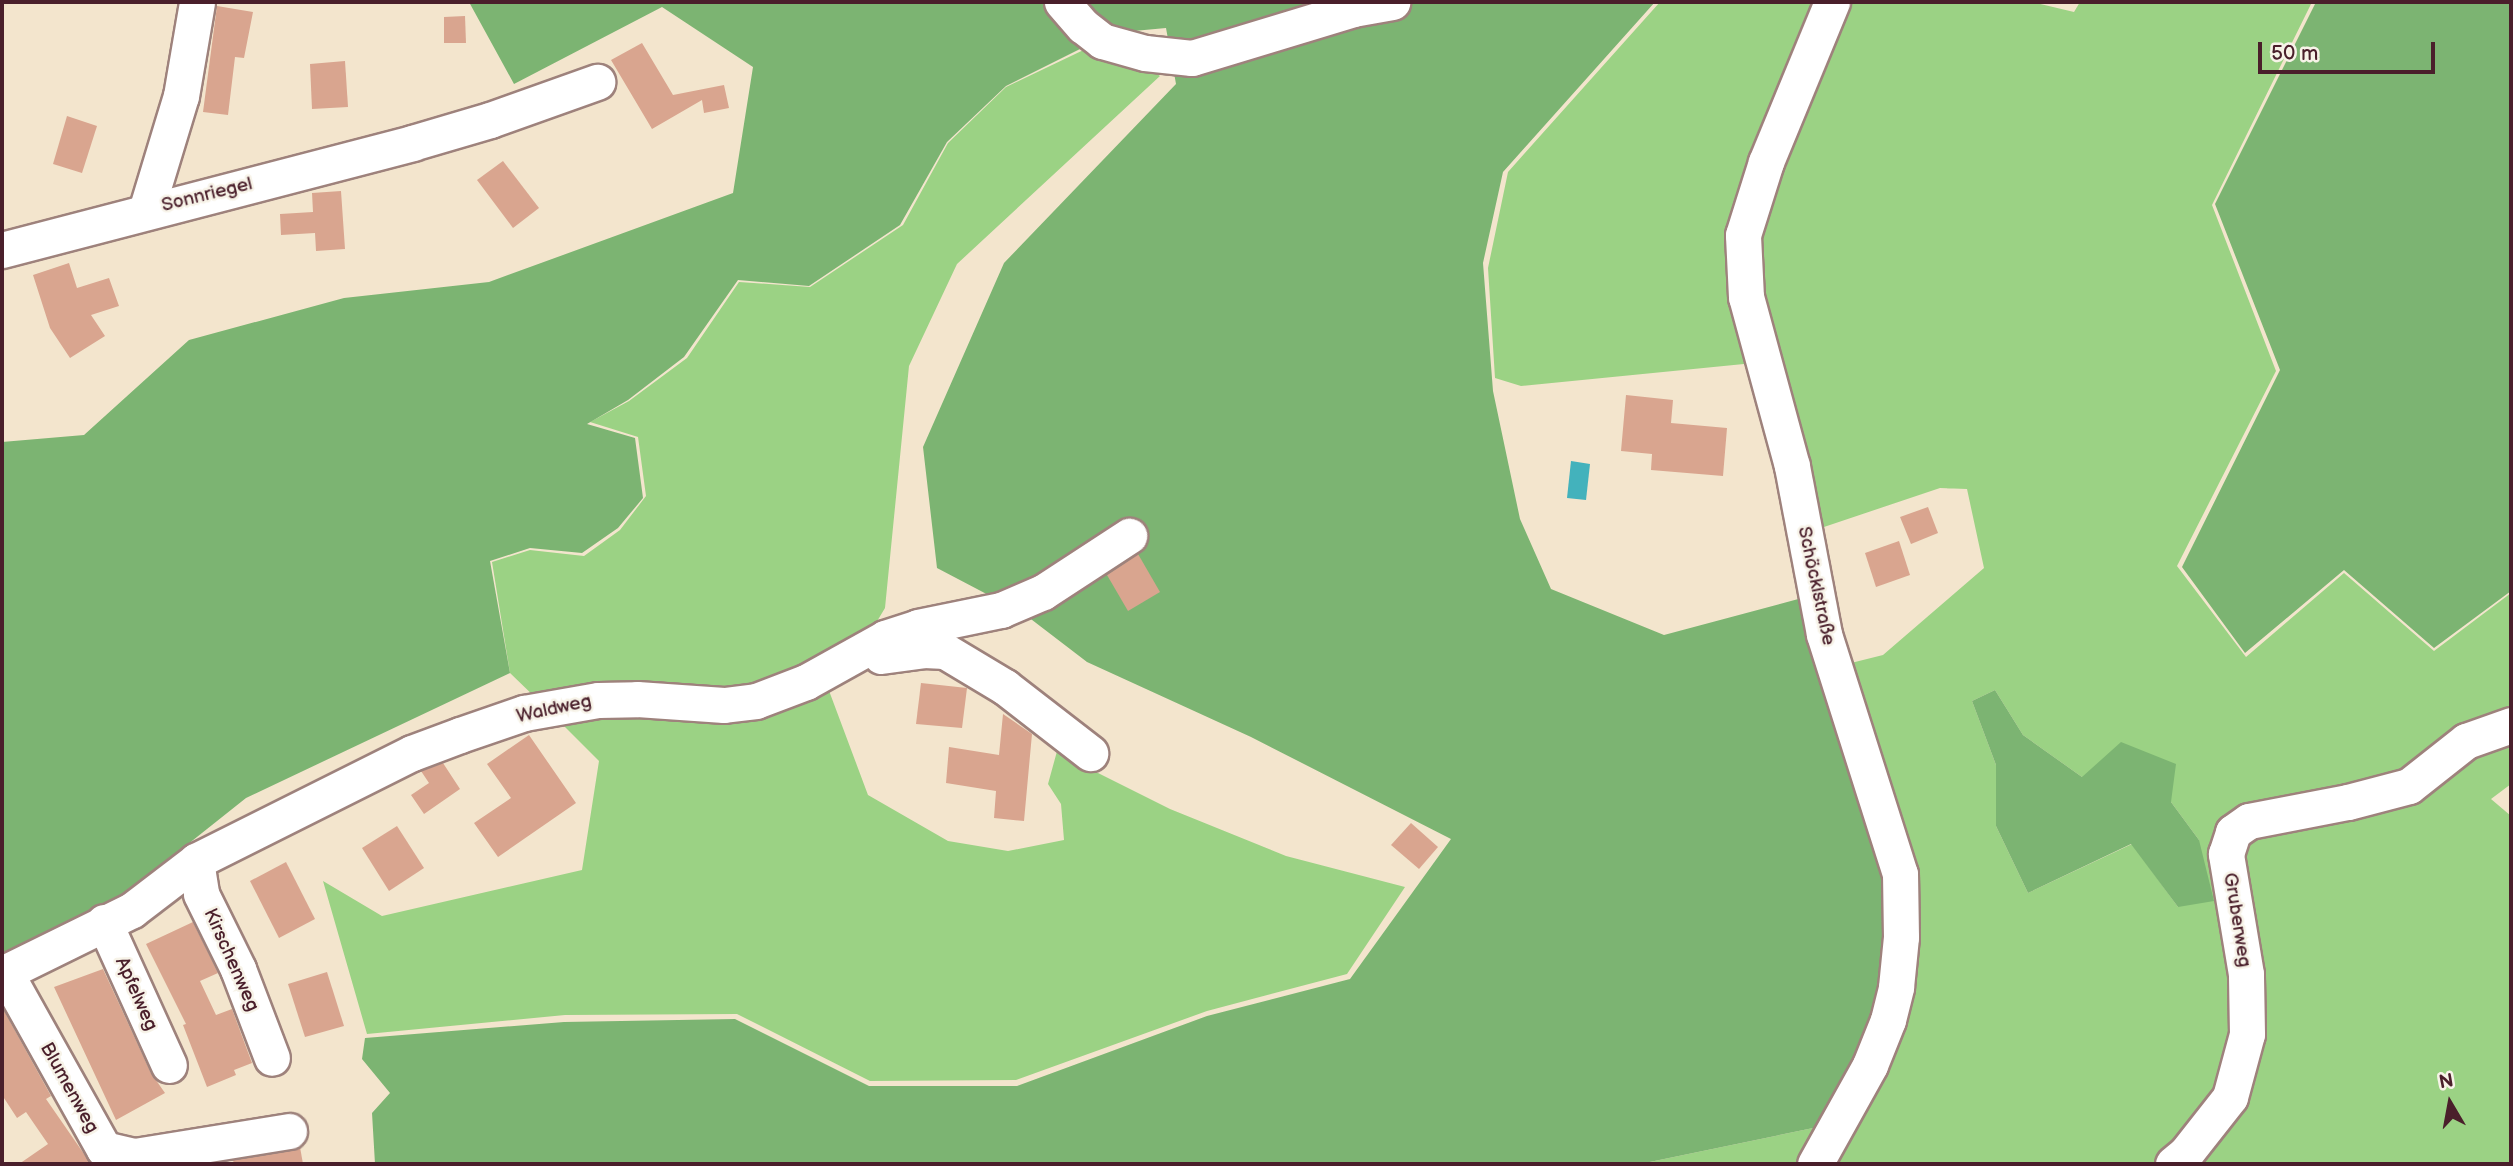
<!DOCTYPE html>
<html>
<head>
<meta charset="utf-8">
<style>
  body { margin:0 }
  #map { position:relative; width:2513px; height:1166px; overflow:hidden; background:#f3e5cd; font-family:"Balsamiq Sans",sans-serif }
  div>[style] { position:absolute }
  .green>* { inset:0; background:#9bd284 }
  .forest>* { inset:0; background:#7cb472 }
  .water>* { inset:0; background:#43b2bc }
  .building>* { inset:0; background:#d9a58f }
  .roads { filter:drop-shadow(2px 0 #9e827c) drop-shadow(-2px 0 #9e827c) drop-shadow(0 2px #9e827c) drop-shadow(0 -2px #9e827c) }
  .minor>* { height:35px; margin:-17.5px; padding:0 17.5px; transform-origin:17.5px; border-radius:17.5px; background:#fff }
  span { translate:-50% -50%; white-space:nowrap; text-align:center; line-height:1.15; -webkit-text-stroke:5px #f7f3e8; paint-order:stroke }
  .street-label { font-size:19px; color:#4a1f2b }
  .frame { position:absolute; inset:0; border:4px solid #4a1f2b; pointer-events:none }
  .north { position:absolute; left:2415px; top:1068px; width:70px; height:70px; -webkit-text-stroke:5px #f7f3e8; paint-order:stroke; rotate:350deg; font-size:19px; font-weight:700; line-height:28px; text-align:center; color:#4a1f2b }
  .north::after { content:''; display:block; margin:auto; width:24px; height:32px; background:#4a1f2b; clip-path:polygon(50% 0,100% 100%,50% 72%,0 100%) }
  .scale { position:absolute; left:2258px; top:42px; width:177px; height:32px; box-sizing:border-box; border:4px solid #4a1f2b; border-top:0; padding-left:9px; font-size:21px; line-height:24px; white-space:nowrap; color:#4a1f2b; -webkit-text-stroke:5px #f7f3e8; paint-order:stroke }
</style>
</head>
<body>
<div id="map">
  <div class="green">
    <div style="clip-path:polygon(1660px 2px,1818px 2px,1745px 185px,1754px 363px,1521px 386px,1495px 378px,1488px 268px,1508px 172px)"></div>
    <div style="clip-path:polygon(evenodd,1842px 2px,2032px 2px,2074px 12px,2080px 2px,2312px 2px,2212px 205px,2276px 371px,2177px 566px,2246px 657px,2344px 573px,2434px 651px,2511px 593px,2511px 716px,2424px 771px,2227px 822px,2243px 999px,2222px 1091px,2159px 1164px,1823px 1164px,1889px 1043px,1890px 802px,1888px 777px,1862px 714px,1851px 663px,1883px 655px,1984px 568px,1967px 489px,1940px 488px,1818px 529px,1765px 312px,1758px 226px,1842px 2px,1995px 690px,2023px 735px,2082px 777px,2171px 802px,2199px 840px,2178px 907px,2132px 844px,2028px 893px,1996px 826px,1996px 765px,1972px 701px,1995px 690px)"></div>
    <div style="clip-path:polygon(1094px 45px,1129px 54px,1160px 76px,957px 264px,909px 366px,885px 608px,870px 633px,780px 685px,539px 701px,510px 673px,492px 562px,530px 550px,584px 556px,620px 530px,646px 496px,638px 437px,590px 422px,629px 401px,687px 358px,739px 282px,810px 287px,903px 225px,948px 143px,1006px 87px)"></div>
    <div style="clip-path:polygon(825px 680px,868px 795px,948px 841px,1008px 851px,1064px 840px,1061px 804px,1048px 784px,1059px 744px,1094px 771px,1170px 809px,1286px 856px,1405px 887px,1347px 974px,1207px 1011px,1016px 1080px,870px 1081px,737px 1014px,565px 1015px,367px 1034px,323px 881px,382px 916px,582px 870px,599px 761px,550px 712px)"></div>
    <div style="clip-path:polygon(2511px 733px,2511px 784px,2491px 799px,2511px 816px,2511px 1164px,2183px 1164px,2228px 1108px,2235px 843px)"></div>
    <div style="clip-path:polygon(1818px 1127px,1799px 1164px,1640px 1164px)"></div>
  </div>
  <div class="forest">
    <div style="clip-path:polygon(469px 2px,1655px 2px,1503px 172px,1483px 263px,1493px 391px,1520px 519px,1551px 589px,1664px 635px,1802px 598px,1827px 704px,1880px 852px,1886px 923px,1877px 1003px,1855px 1066px,1818px 1127px,1640px 1164px,375px 1164px,372px 1113px,390px 1093px,362px 1059px,365px 1038px,564px 1022px,735px 1019px,869px 1086px,1017px 1086px,1207px 1016px,1350px 979px,1451px 839px,1251px 737px,1087px 662px,1023px 613px,937px 568px,923px 447px,1004px 263px,1176px 84px,1166px 28px,1112px 33px,1006px 86px,947px 142px,900px 225px,809px 286px,738px 280px,684px 357px,628px 400px,587px 424px,635px 438px,643px 498px,618px 528px,582px 553px,530px 548px,490px 561px,510px 673px,246px 798px,124px 895px,2px 961px,2px 442px,84px 435px,189px 340px,344px 298px,489px 282px,733px 193px,753px 67px,662px 7px,514px 84px)"></div>
    <div style="clip-path:polygon(2316px 2px,2511px 2px,2511px 591px,2434px 648px,2344px 570px,2245px 653px,2182px 567px,2280px 370px,2215px 204px)"></div>
    <div style="clip-path:polygon(1995px 690px,2023px 735px,2082px 777px,2121px 742px,2176px 764px,2171px 802px,2199px 840px,2214px 901px,2178px 907px,2131px 844px,2028px 893px,1996px 826px,1996px 765px,1972px 701px)"></div>
  </div>
  <div class="water">
    <div style="clip-path:polygon(1571px 461px,1590px 464px,1586px 500px,1567px 498px)"></div>
  </div>
  <div class="building">
    <div style="clip-path:polygon(217px 6px,253px 12px,244px 58px,235px 57px,228px 115px,203px 112px)"></div>
    <div style="clip-path:polygon(465px 16px,466px 43px,444px 43px,444px 17px)"></div>
    <div style="clip-path:polygon(642px 43px,673px 95px,724px 85px,729px 108px,704px 113px,702px 100px,652px 129px,611px 60px)"></div>
    <div style="clip-path:polygon(345px 61px,348px 107px,312px 109px,310px 64px)"></div>
    <div style="clip-path:polygon(67px 116px,97px 126px,82px 173px,53px 164px)"></div>
    <div style="clip-path:polygon(503px 161px,539px 208px,513px 228px,477px 180px)"></div>
    <div style="clip-path:polygon(341px 191px,345px 249px,316px 251px,315px 233px,281px 235px,280px 214px,313px 212px,312px 193px)"></div>
    <div style="clip-path:polygon(69px 263px,77px 288px,109px 278px,119px 306px,91px 315px,105px 336px,70px 358px,50px 328px,33px 275px)"></div>
    <div style="clip-path:polygon(1626px 395px,1673px 400px,1671px 423px,1727px 428px,1723px 476px,1651px 470px,1652px 454px,1621px 451px)"></div>
    <div style="clip-path:polygon(1928px 507px,1938px 533px,1911px 544px,1900px 517px)"></div>
    <div style="clip-path:polygon(1899px 541px,1910px 575px,1876px 587px,1865px 553px)"></div>
    <div style="clip-path:polygon(1138px 554px,1160px 592px,1128px 611px,1107px 575px)"></div>
    <div style="clip-path:polygon(921px 683px,967px 688px,962px 728px,916px 724px)"></div>
    <div style="clip-path:polygon(1003px 714px,1032px 734px,1024px 821px,994px 818px,996px 791px,946px 783px,949px 747px,999px 755px)"></div>
    <div style="clip-path:polygon(529px 735px,576px 803px,498px 857px,474px 823px,511px 798px,487px 764px)"></div>
    <div style="clip-path:polygon(443px 763px,460px 789px,424px 814px,411px 795px,429px 783px,421px 771px)"></div>
    <div style="clip-path:polygon(1411px 823px,1438px 847px,1419px 869px,1391px 845px)"></div>
    <div style="clip-path:polygon(397px 826px,424px 868px,389px 891px,362px 848px)"></div>
    <div style="clip-path:polygon(286px 862px,315px 919px,279px 938px,250px 881px)"></div>
    <div style="clip-path:polygon(193px 922px,218px 973px,200px 981px,216px 1015px,232px 1009px,252px 1063px,234px 1070px,236px 1075px,207px 1087px,183px 1025px,186px 1024px,146px 944px)"></div>
    <div style="clip-path:polygon(103px 969px,151px 1073px,165px 1093px,116px 1120px,54px 987px)"></div>
    <div style="clip-path:polygon(327px 972px,344px 1026px,305px 1037px,288px 984px)"></div>
    <div style="clip-path:polygon(2px 1007px,51px 1096px,46px 1099px,91px 1164px,19px 1164px,48px 1144px,26px 1112px,17px 1118px,2px 1095px)"></div>
    <div style="clip-path:polygon(300px 1147px,303px 1164px,234px 1164px,233px 1160px)"></div>
  </div>
  <div class="roads">
    <div class="minor">
      <div style="left:1062px;top:2px;width:32px;rotate:49deg"></div>
      <div style="left:1083px;top:26px;width:24px;rotate:38deg"></div>
      <div style="left:1102px;top:41px;width:45px;rotate:15.6deg"></div>
      <div style="left:1145px;top:53px;width:47px;rotate:6.1deg"></div>
      <div style="left:1192px;top:58px;width:168px;rotate:-16.9deg"></div>
      <div style="left:1353px;top:9px;width:40px;rotate:-10deg"></div>
      <div style="left:146px;top:211px;width:120px;rotate:-73.1deg"></div>
      <div style="left:181px;top:96px;width:95px;rotate:-80.3deg"></div>
      <div style="left:2px;top:250px;width:424px;rotate:-14.6deg"></div>
      <div style="left:412px;top:143px;width:81px;rotate:-16.4deg"></div>
      <div style="left:490px;top:120px;width:114px;rotate:-19.6deg"></div>
      <div style="left:881px;top:656px;width:43px;rotate:-7.9deg"></div>
      <div style="left:924px;top:650px;width:21px;rotate:3deg"></div>
      <div style="left:945px;top:651px;width:70px;rotate:31deg"></div>
      <div style="left:1005px;top:687px;width:108px;rotate:37.8deg"></div>
      <div style="left:196px;top:861px;width:33px;rotate:81deg"></div>
      <div style="left:201px;top:894px;width:84px;rotate:63.7deg"></div>
      <div style="left:238px;top:969px;width:95px;rotate:69.1deg"></div>
      <div style="left:104px;top:922px;width:157px;rotate:65.6deg"></div>
      <div style="left:5px;top:972px;width:203px;rotate:60.8deg"></div>
      <div style="left:104px;top:1149px;width:32px;rotate:13deg"></div>
      <div style="left:135px;top:1156px;width:156px;rotate:-9.2deg"></div>
      <div style="left:2px;top:974px;width:145px;rotate:-26.2deg"></div>
      <div style="left:132px;top:910px;width:81px;rotate:-37.4deg"></div>
      <div style="left:196px;top:861px;width:241px;rotate:-26.6deg"></div>
      <div style="left:412px;top:753px;width:51px;rotate:-20.6deg"></div>
      <div style="left:460px;top:735px;width:68px;rotate:-19deg"></div>
      <div style="left:524px;top:713px;width:75px;rotate:-10deg"></div>
      <div style="left:598px;top:700px;width:39px;rotate:-1deg"></div>
      <div style="left:637px;top:699px;width:87px;rotate:3.9deg"></div>
      <div style="left:724px;top:705px;width:32px;rotate:-7deg"></div>
      <div style="left:756px;top:701px;width:53px;rotate:-20.8deg"></div>
      <div style="left:806px;top:682px;width:90px;rotate:-29.1deg"></div>
      <div style="left:885px;top:638px;width:35px;rotate:-18deg"></div>
      <div style="left:918px;top:627px;width:85px;rotate:-11.6deg"></div>
      <div style="left:1001px;top:610px;width:46px;rotate:-23.2deg"></div>
      <div style="left:1043px;top:592px;width:103px;rotate:-33.1deg"></div>
      <div style="left:1815px;top:1164px;width:113px;rotate:-60.9deg"></div>
      <div style="left:1870px;top:1065px;width:48px;rotate:-68.2deg"></div>
      <div style="left:1888px;top:1020px;width:34px;rotate:-76deg"></div>
      <div style="left:1896px;top:987px;width:50px;rotate:-84.3deg"></div>
      <div style="left:1901px;top:937px;width:63px;rotate:-90.9deg"></div>
      <div style="left:1900px;top:874px;width:252px;rotate:-107.6deg"></div>
      <div style="left:1824px;top:634px;width:171px;rotate:-100.8deg"></div>
      <div style="left:1792px;top:466px;width:175px;rotate:-105.2deg"></div>
      <div style="left:1746px;top:297px;width:62px;rotate:-92.8deg"></div>
      <div style="left:1743px;top:235px;width:77px;rotate:-72.5deg"></div>
      <div style="left:1766px;top:162px;width:173px;rotate:-67.6deg"></div>
      <div style="left:2173px;top:1164px;width:17px;rotate:-40deg"></div>
      <div style="left:2186px;top:1153px;width:71px;rotate:-51.8deg"></div>
      <div style="left:2230px;top:1097px;width:65px;rotate:-74.9deg"></div>
      <div style="left:2247px;top:1034px;width:60px;rotate:-91deg"></div>
      <div style="left:2246px;top:974px;width:122px;rotate:-99.5deg"></div>
      <div style="left:2226px;top:854px;width:23px;rotate:-72deg"></div>
      <div style="left:2233px;top:832px;width:19px;rotate:-35deg"></div>
      <div style="left:2249px;top:821px;width:101px;rotate:-10.9deg"></div>
      <div style="left:2348px;top:802px;width:63px;rotate:-14.7deg"></div>
      <div style="left:2409px;top:786px;width:73px;rotate:-38.3deg"></div>
      <div style="left:2466px;top:741px;width:48px;rotate:-19.6deg"></div>
    </div>
  </div>
  <div class="street-label">
    <span style="left:207px;top:195px;rotate:-14deg">Sonnriegel</span>
    <span style="left:1816px;top:586px;rotate:78deg">Schöcklstraße</span>
    <span style="left:554px;top:709px;rotate:-12deg">Waldweg</span>
    <span style="left:2237px;top:920px;rotate:81deg">Gruberweg</span>
    <span style="left:231px;top:960px;rotate:66deg">Kirschenweg</span>
    <span style="left:136px;top:994px;rotate:66deg">Apfelweg</span>
    <span style="left:69px;top:1088px;rotate:61deg">Blumenweg</span>
  </div>
  <div class="frame"></div>
  <div class="north">N</div>
  <div class="scale">50 m</div>
</div>
</body>
</html>
